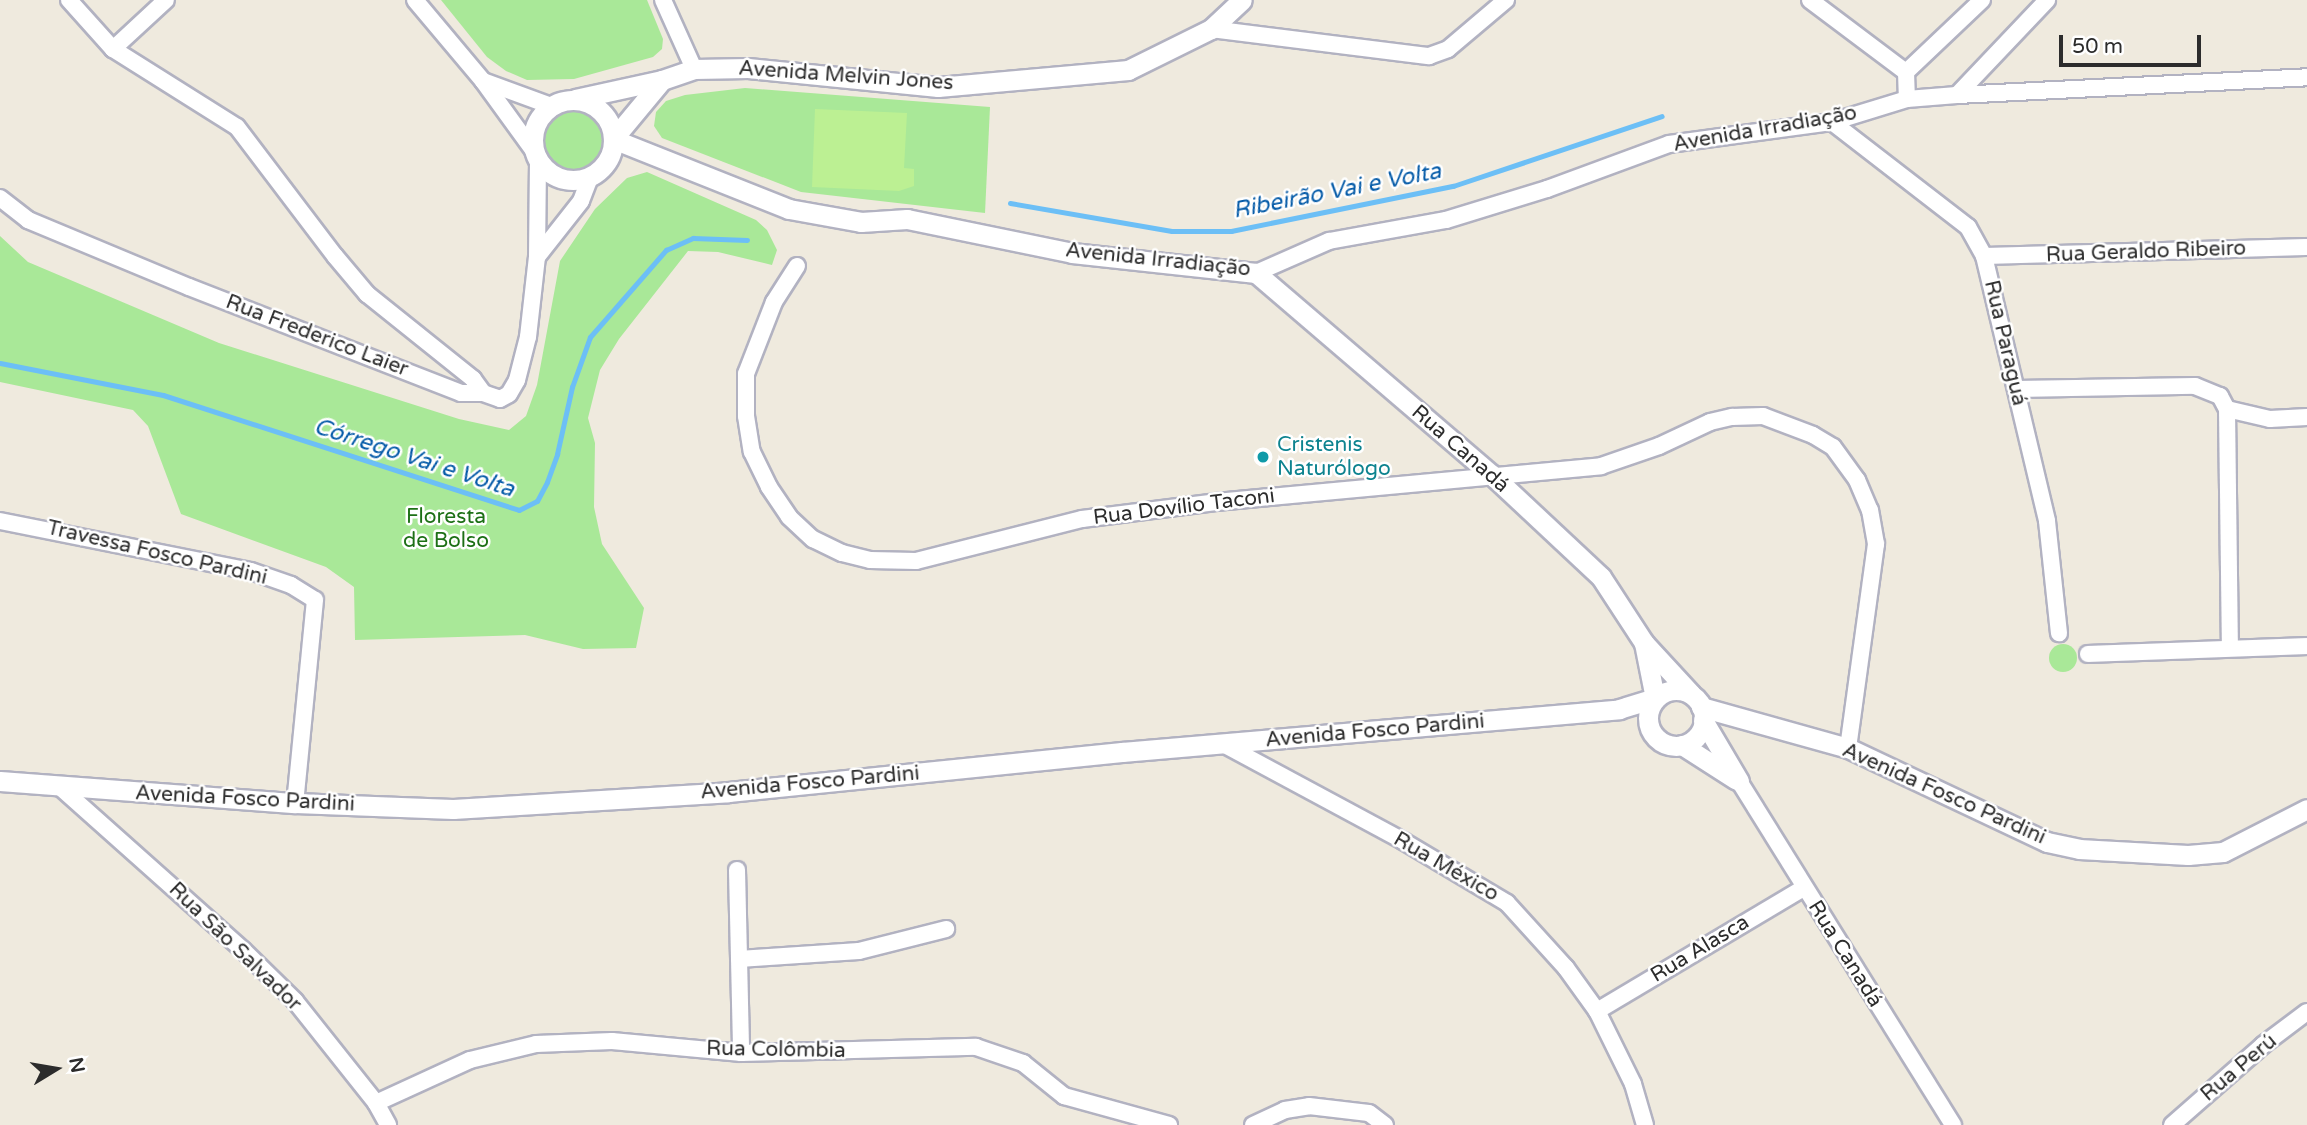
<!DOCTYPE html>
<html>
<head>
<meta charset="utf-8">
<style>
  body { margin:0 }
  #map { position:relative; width:2307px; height:1125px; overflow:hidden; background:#efeade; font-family:"Varela Round",sans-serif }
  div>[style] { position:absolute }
  .green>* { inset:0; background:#a9e898 }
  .round { border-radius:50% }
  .pitch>* { inset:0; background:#bcf093 }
  .stream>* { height:5px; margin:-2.5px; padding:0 2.5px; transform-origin:2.5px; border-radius:2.5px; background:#6cbff6 }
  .roads { filter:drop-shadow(2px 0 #b2b2c1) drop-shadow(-2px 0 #b2b2c1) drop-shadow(0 2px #b2b2c1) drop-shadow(0 -2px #b2b2c1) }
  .minor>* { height:16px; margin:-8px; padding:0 8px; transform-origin:8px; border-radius:8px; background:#fff }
  .tertiary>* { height:19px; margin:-9.5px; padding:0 9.5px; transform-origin:9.5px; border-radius:9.5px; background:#fff }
  .tertiary>.ring { margin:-9.5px; padding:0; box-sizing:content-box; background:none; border:19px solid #fff; border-radius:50% }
  .dots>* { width:19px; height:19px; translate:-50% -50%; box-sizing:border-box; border:4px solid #fff; border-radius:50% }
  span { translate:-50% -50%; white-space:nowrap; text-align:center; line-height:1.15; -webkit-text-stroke:5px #fff; paint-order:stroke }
  .street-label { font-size:21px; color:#2c2c2c }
  .culture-label { font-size:21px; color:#0d838f }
  .left { translate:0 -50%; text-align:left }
  .park-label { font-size:21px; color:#1d7016 }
  .water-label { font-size:23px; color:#055ba8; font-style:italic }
  .north { position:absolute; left:21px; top:1034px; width:70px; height:70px; -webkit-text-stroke:5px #fff; paint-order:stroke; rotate:79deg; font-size:19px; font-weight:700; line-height:28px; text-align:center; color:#2c2c2c }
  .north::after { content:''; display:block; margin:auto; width:24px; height:32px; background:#2c2c2c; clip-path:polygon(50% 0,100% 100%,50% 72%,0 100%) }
  .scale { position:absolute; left:2059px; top:35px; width:142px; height:32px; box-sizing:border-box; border:4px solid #2c2c2c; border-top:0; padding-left:9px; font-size:21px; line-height:24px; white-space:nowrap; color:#2c2c2c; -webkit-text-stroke:5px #fff; paint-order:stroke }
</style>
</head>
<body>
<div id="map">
  <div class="green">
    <div style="clip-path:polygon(441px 0,647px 0,663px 39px,662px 49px,653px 57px,574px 79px,527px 80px,506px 71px,487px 57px)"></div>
    <div style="clip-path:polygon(745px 88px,990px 107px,985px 213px,801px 192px,662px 138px,654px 126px,656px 112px,666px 101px,685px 95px)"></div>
    <div class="round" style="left:542px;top:111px;width:60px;height:60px"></div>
    <div style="clip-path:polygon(647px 172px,756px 220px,767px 230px,777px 250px,772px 265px,718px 252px,688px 251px,619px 339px,600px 370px,588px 418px,595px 443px,594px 507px,602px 544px,644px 608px,636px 648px,583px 649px,525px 635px,355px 640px,354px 587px,326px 567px,181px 514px,148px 426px,133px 410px,0 382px,0 236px,28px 262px,219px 343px,459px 419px,509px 430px,526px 416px,537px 385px,560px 261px,595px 209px,627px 178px)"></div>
    <div class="round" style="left:2049px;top:644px;width:28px;height:28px"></div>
  </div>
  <div class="pitch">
    <div style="clip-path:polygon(815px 109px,907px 113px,904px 168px,914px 169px,914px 186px,899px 191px,812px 187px)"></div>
  </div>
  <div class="stream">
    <div style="left:1010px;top:203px;width:164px;rotate:9.8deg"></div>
    <div style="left:1172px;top:231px;width:59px"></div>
    <div style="left:1231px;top:231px;width:227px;rotate:-11.5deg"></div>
    <div style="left:1453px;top:186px;width:220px;rotate:-18.5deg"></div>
    <div style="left:0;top:363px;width:166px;rotate:11.1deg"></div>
    <div style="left:163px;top:395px;width:374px;rotate:17.9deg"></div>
    <div style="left:519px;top:510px;width:20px;rotate:-27deg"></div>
    <div style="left:537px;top:501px;width:21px;rotate:-62deg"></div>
    <div style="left:547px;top:482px;width:30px;rotate:-70deg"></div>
    <div style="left:557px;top:454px;width:69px;rotate:-77.4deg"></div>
    <div style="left:572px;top:387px;width:53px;rotate:-70.2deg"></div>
    <div style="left:590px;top:337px;width:116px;rotate:-48.9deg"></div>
    <div style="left:666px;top:250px;width:30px;rotate:-24deg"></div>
    <div style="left:693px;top:238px;width:54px;rotate:2.1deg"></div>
  </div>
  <div class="roads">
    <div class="minor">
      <div style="left:69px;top:0;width:66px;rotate:48.1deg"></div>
      <div style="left:113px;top:49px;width:146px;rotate:32.2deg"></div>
      <div style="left:237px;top:127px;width:162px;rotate:52.8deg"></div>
      <div style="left:335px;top:256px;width:50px;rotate:49.9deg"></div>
      <div style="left:367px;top:294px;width:136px;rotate:38.7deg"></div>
      <div style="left:473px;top:379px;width:17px;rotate:54deg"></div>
      <div style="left:415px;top:0;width:106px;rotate:50deg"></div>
      <div style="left:483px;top:81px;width:85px;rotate:54.1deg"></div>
      <div style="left:663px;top:0;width:76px;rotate:65.8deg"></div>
      <div style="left:1810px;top:0;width:120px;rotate:36.9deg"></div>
      <div style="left:1982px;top:0;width:105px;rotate:136.5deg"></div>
      <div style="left:1906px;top:72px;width:27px;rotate:88deg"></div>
      <div style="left:1907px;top:99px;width:50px;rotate:-4.6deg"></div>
      <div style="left:1957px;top:95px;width:131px;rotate:-46.5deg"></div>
      <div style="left:1211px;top:29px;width:220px;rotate:7.1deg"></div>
      <div style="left:1429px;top:56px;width:20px;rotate:-20deg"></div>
      <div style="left:1448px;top:49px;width:76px;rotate:-40.2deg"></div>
      <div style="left:113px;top:49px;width:72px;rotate:-42.8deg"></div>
      <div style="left:483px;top:81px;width:72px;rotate:20.2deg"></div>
      <div style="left:1957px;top:95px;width:350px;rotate:-2.9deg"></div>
      <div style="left:1832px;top:122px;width:172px;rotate:37.7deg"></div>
      <div style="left:1968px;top:227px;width:33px;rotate:61deg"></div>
      <div style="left:1984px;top:256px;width:272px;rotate:76.6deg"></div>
      <div style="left:2047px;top:521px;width:113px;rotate:83.9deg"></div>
      <div style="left:0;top:198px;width:36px;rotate:38deg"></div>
      <div style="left:28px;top:220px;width:174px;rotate:22.6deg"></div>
      <div style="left:189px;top:287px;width:292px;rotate:21.3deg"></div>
      <div style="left:461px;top:393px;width:22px"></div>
      <div style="left:483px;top:393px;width:18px;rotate:19deg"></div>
      <div style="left:500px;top:399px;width:10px;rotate:-29deg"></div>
      <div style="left:509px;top:394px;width:16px;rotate:-60deg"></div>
      <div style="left:517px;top:380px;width:44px;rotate:-75.7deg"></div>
      <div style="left:528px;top:337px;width:81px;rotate:-83.6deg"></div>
      <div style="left:537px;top:257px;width:95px;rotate:-89.4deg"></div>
      <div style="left:1984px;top:256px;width:323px;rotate:-1.6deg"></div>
      <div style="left:537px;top:257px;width:71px;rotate:-51.8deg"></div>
      <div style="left:581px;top:201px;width:26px;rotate:-69deg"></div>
      <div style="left:797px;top:266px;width:43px;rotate:122.6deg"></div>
      <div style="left:774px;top:302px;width:77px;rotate:111.3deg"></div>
      <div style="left:746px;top:374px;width:42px;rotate:90deg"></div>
      <div style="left:746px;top:416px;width:36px;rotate:81deg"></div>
      <div style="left:752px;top:452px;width:39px;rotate:64deg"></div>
      <div style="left:769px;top:487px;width:36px;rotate:56deg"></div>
      <div style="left:789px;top:517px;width:33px;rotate:43deg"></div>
      <div style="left:813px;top:539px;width:32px;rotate:26deg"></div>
      <div style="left:842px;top:553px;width:29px;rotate:14deg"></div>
      <div style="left:870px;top:560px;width:46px;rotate:1.2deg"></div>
      <div style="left:916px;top:561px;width:171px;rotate:-14.2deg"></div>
      <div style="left:1082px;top:519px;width:135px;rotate:-7.2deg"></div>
      <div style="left:1216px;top:502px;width:387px;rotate:-5.3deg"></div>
      <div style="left:1601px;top:466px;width:61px;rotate:-19deg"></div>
      <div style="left:1659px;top:446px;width:56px;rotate:-25.2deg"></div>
      <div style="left:1710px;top:422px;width:23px;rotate:-13deg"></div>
      <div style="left:1732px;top:417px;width:31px;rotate:-2deg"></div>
      <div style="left:1763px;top:416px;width:53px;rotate:20.8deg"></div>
      <div style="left:1813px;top:435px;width:23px;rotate:31deg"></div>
      <div style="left:1833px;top:447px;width:41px;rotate:54deg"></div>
      <div style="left:1857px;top:480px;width:33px;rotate:67deg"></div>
      <div style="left:1870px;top:510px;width:35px;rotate:80deg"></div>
      <div style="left:1876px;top:544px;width:206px;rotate:97.8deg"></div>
      <div style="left:1256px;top:273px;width:80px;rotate:-23.7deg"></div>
      <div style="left:1329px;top:241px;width:119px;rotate:-10.2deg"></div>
      <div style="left:1446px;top:220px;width:106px;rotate:-17.1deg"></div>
      <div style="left:1547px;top:189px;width:130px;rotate:-20.2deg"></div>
      <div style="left:1669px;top:144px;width:164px;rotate:-7.7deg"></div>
      <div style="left:1832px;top:122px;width:78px;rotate:-17deg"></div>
      <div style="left:2016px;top:389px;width:179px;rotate:-1deg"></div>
      <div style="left:2195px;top:386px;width:27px;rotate:22deg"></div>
      <div style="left:2220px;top:396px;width:15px;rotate:62deg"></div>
      <div style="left:2227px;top:409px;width:44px;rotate:13.1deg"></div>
      <div style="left:2270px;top:419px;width:37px;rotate:-3deg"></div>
      <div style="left:2227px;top:409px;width:238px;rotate:89.3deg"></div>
      <div style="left:0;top:521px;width:256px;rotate:11.3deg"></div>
      <div style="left:251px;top:571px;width:42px;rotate:19.3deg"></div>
      <div style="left:291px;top:585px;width:28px;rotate:32deg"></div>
      <div style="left:315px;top:600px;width:204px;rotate:95.6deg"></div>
      <div style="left:2088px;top:654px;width:219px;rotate:-2.1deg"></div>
      <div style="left:1225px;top:745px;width:202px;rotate:28.3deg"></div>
      <div style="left:1403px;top:841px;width:121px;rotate:30.8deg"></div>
      <div style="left:1507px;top:903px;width:88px;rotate:47.8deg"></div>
      <div style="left:1566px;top:968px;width:53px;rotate:54.2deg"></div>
      <div style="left:1597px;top:1011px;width:81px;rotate:63.7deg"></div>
      <div style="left:1633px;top:1084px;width:43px;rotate:73.7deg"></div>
      <div style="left:1739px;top:781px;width:405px;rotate:58.1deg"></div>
      <div style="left:60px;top:787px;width:245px;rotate:41.7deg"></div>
      <div style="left:243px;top:950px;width:73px;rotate:44.4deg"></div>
      <div style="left:295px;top:1001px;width:130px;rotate:51.5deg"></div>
      <div style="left:376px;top:1103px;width:25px;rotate:61deg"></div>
      <div style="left:737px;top:870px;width:183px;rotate:88.7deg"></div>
      <div style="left:739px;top:959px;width:120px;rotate:-3.8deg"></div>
      <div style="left:859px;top:951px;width:90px;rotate:-14.2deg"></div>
      <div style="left:1597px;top:1011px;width:240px;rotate:-30.8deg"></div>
      <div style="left:376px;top:1103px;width:103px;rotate:-24.6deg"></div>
      <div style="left:470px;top:1060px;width:68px;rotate:-13.6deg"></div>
      <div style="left:536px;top:1044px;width:76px;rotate:-2.3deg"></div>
      <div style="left:612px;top:1041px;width:130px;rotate:5.3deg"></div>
      <div style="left:741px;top:1053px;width:235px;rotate:-1.5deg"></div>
      <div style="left:976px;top:1047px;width:50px;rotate:18.8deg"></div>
      <div style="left:1023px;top:1063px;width:53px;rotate:38.8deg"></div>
      <div style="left:1064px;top:1096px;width:109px;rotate:15.4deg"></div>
      <div style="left:1253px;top:1125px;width:35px;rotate:-25deg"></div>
      <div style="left:1285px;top:1110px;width:24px;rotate:-9deg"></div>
      <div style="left:1309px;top:1106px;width:60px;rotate:6.7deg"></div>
      <div style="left:1369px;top:1113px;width:20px;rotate:37deg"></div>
      <div style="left:2172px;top:1125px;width:121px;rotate:-41.3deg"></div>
      <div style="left:2263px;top:1045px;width:55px;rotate:-36.9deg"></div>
    </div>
    <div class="tertiary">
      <div style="left:662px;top:80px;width:77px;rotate:129.7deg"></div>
      <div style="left:613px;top:139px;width:189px;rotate:21.7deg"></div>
      <div style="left:789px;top:209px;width:73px;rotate:10.2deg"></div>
      <div style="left:861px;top:222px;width:46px;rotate:-3.7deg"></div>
      <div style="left:907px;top:219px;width:168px;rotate:11.6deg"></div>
      <div style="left:1072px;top:253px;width:185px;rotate:6.2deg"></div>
      <div style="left:1256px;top:273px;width:311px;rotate:40.6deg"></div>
      <div style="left:1492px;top:475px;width:149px;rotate:43.1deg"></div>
      <div style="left:1601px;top:577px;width:79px;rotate:56.9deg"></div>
      <div style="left:1644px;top:643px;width:69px;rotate:47.3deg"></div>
      <div style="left:575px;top:99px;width:89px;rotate:-12.3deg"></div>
      <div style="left:662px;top:80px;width:34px;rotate:-19deg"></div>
      <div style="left:694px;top:69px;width:54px;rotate:-1.1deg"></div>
      <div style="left:748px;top:68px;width:191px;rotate:5.7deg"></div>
      <div style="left:938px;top:87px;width:191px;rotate:-5.1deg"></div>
      <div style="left:1128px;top:70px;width:93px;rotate:-26.3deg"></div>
      <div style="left:1211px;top:29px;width:42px;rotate:-43.1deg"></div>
      <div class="ring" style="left:533px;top:100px;width:61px;height:61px"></div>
      <div class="ring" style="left:1648px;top:690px;width:37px;height:37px"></div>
      <div style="left:1701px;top:707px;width:153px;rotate:15.6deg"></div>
      <div style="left:1848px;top:748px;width:220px;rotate:25.3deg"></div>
      <div style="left:2047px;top:842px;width:33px;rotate:12deg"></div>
      <div style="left:2079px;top:849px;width:109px;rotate:3.2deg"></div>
      <div style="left:2188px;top:855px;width:35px;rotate:-5deg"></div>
      <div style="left:2223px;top:852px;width:94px;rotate:-27.1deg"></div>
      <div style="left:1703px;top:720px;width:71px;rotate:59.5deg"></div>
      <div style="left:1682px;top:745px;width:63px;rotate:32.7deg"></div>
      <div style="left:0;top:781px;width:296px;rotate:4.3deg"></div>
      <div style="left:295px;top:803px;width:158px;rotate:2.2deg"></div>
      <div style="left:453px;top:809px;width:276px;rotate:-3.5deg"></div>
      <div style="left:728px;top:792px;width:396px;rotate:-5.8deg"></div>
      <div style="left:1122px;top:752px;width:499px;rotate:-4.9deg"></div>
      <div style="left:1619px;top:709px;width:38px;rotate:-17deg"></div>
      <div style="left:1655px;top:698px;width:56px;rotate:-101.3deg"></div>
    </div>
  </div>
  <div class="dots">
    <div style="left:1263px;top:457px;background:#0f9aa8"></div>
  </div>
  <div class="street-label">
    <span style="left:846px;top:76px;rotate:4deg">Avenida Melvin Jones</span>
    <span style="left:1765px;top:129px;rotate:-10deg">Avenida Irradiação</span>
    <span style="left:2146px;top:252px;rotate:-2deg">Rua Geraldo Ribeiro</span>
    <span style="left:1158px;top:260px;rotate:6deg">Avenida Irradiação</span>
    <span style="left:317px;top:336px;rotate:21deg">Rua Frederico Laier</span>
    <span style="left:2005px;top:343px;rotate:77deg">Rua Paraguá</span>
    <span style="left:1460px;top:449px;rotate:41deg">Rua Canadá</span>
    <span style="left:1184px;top:507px;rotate:-7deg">Rua Dovílio Taconi</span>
    <span style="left:157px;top:553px;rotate:13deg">Travessa Fosco Pardini</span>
    <span style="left:1375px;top:731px;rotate:-5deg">Avenida Fosco Pardini</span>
    <span style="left:810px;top:783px;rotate:-5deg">Avenida Fosco Pardini</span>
    <span style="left:1944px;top:794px;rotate:24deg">Avenida Fosco Pardini</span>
    <span style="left:245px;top:799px;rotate:3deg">Avenida Fosco Pardini</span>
    <span style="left:1446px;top:867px;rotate:30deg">Rua México</span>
    <span style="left:235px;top:947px;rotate:44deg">Rua São Salvador</span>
    <span style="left:1700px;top:949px;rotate:-31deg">Rua Alasca</span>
    <span style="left:1845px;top:954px;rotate:58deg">Rua Canadá</span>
    <span style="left:776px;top:1050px;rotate:1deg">Rua Colômbia</span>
    <span style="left:2239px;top:1068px;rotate:-40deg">Rua Perú</span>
  </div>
  <div class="culture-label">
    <span class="left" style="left:1277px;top:457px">Cristenis<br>Naturólogo</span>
  </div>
  <div class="park-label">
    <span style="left:446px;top:529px">Floresta<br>de Bolso</span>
  </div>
  <div class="water-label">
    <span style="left:1337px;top:191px;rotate:-11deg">Ribeirão Vai e Volta</span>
    <span style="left:414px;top:458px;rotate:18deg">Córrego Vai e Volta</span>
  </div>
  <div class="north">N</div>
  <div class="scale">50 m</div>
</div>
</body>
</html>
